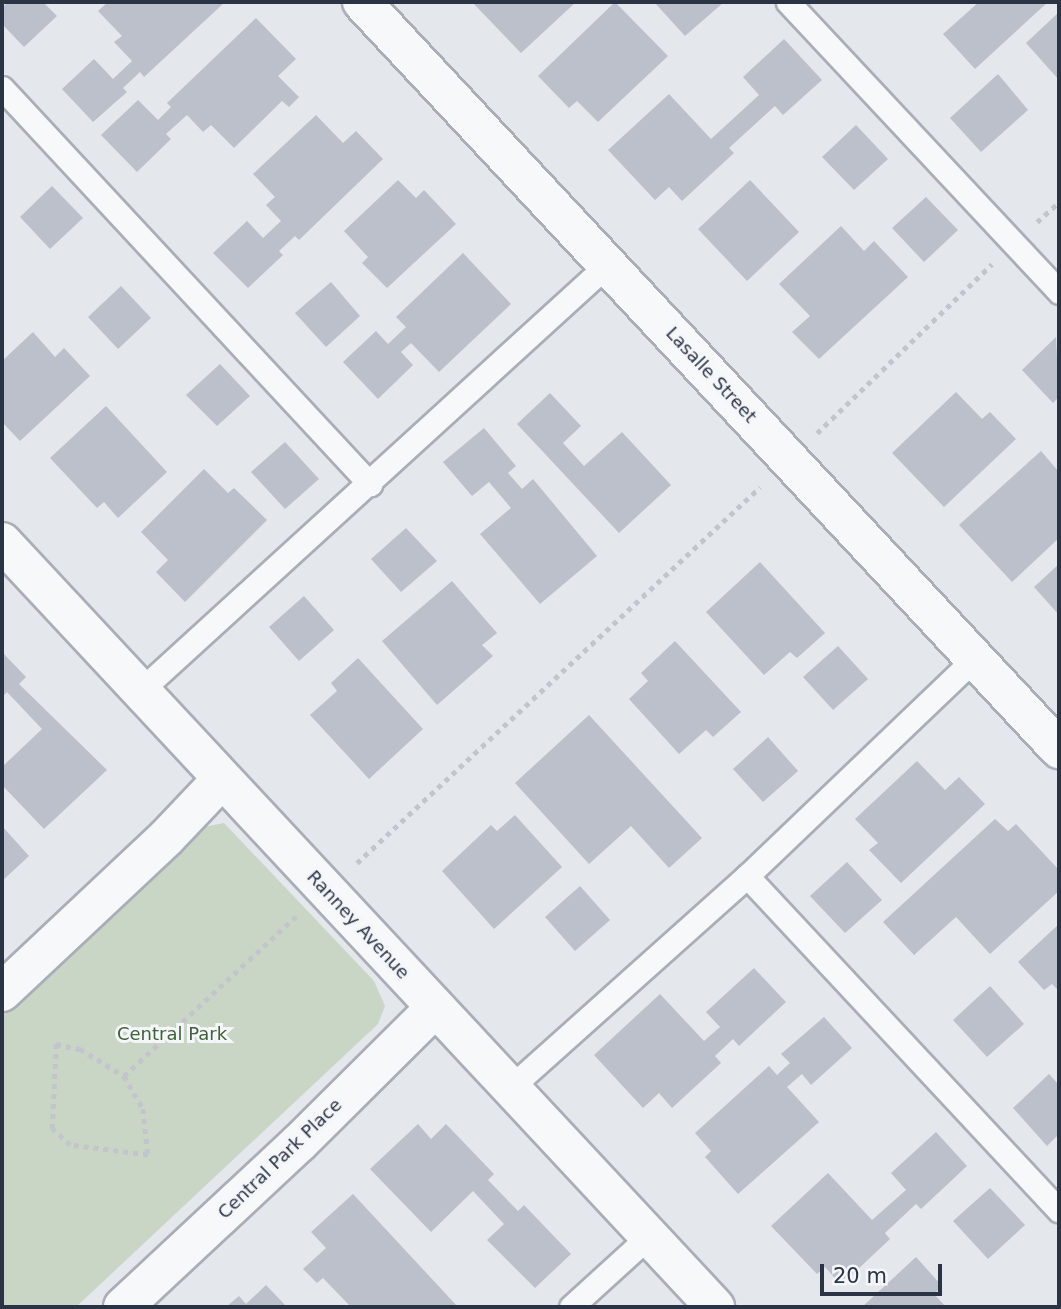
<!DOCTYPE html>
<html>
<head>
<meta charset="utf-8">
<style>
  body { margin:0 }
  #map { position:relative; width:1061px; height:1309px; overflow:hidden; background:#e4e7ec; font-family:"DejaVu Sans",sans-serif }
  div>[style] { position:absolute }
  .green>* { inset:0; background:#c9d6c5 }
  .building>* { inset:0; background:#bbc0ca }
  .path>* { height:4.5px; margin-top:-2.25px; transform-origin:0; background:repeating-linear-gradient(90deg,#c2c5cb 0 5px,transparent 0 10px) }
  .roads { filter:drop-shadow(2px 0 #a9aeb7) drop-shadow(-2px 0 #a9aeb7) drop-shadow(0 2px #a9aeb7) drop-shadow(0 -2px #a9aeb7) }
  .lane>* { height:23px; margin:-11.5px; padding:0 11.5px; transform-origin:11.5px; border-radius:11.5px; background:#f7f8fa }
  .street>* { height:38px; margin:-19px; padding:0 19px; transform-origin:19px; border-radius:19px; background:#f7f8fa }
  span { translate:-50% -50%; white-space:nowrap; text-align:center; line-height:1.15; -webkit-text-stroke:6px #f4f6f9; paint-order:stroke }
  .street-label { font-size:18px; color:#2b3445 }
  .park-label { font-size:18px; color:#3f6138 }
  .frame { position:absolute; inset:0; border:4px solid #2b3445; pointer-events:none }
  .scale { position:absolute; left:820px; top:1264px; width:122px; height:32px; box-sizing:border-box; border:4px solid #2b3445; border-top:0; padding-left:9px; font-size:21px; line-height:24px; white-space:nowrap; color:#2b3445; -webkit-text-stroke:5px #f4f6f9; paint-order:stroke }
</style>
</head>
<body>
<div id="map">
  <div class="green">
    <div style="clip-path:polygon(224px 823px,374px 981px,385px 1006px,378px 1024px,76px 1307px,2px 1307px,2px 1007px,200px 828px)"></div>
  </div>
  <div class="building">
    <div style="clip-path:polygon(8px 2px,43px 2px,57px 16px,24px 47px,2px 24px,2px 8px)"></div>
    <div style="clip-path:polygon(108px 2px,225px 2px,144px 77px,140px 72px,123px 88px,127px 92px,93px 122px,62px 89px,94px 59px,113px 79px,132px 61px,114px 42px,122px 36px,98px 11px)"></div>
    <div style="clip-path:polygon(472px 2px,576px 2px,521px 53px)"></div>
    <div style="clip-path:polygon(615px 2px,668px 56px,598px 122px,577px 101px,569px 108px,538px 76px)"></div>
    <div style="clip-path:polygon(654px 2px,724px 2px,685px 36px)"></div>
    <div style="clip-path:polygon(979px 2px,1048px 2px,975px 69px,943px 34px)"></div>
    <div style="clip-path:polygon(1059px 12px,1059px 80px,1026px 43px)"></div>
    <div style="clip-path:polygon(256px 18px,296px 59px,278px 76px,299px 97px,289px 107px,282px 101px,234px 148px,211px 125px,203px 132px,187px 115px,166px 134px,171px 139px,137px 172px,101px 135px,138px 100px,158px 120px,171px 107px,167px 103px)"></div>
    <div style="clip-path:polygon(784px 39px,822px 80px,783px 115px,775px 106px,729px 148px,734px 153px,682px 201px,669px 187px,655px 200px,608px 150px,669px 94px,711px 139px,759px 95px,743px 77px)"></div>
    <div style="clip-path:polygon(998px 74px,1028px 110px,981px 152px,950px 118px)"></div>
    <div style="clip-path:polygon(316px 115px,343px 143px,356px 131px,383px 159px,299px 240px,295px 236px,279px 251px,283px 255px,248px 288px,213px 253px,247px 221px,263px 238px,281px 221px,266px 205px,275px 197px,253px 174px)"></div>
    <div style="clip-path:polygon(856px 125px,888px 159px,854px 190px,822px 157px)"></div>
    <div style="clip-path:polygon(398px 180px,416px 198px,424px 190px,456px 224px,387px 288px,362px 263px,368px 257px,344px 231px)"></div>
    <div style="clip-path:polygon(750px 180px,799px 232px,747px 281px,698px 229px)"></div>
    <div style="clip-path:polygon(52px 186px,83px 218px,50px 249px,20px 217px)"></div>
    <div style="clip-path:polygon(926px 197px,958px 230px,924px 262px,892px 228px)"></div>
    <div style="clip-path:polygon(841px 226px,864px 251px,874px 241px,908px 277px,819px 359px,792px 332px,810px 316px,779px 284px)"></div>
    <div style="clip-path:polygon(463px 253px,511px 304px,439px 372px,411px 343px,401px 352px,413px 365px,378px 399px,343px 362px,376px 331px,388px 344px,406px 327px,396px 317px)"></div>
    <div style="clip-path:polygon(331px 282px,360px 316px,326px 347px,295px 313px)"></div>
    <div style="clip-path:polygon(121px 286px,151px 318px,118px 349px,88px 317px)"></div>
    <div style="clip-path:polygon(33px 332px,55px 357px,64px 348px,90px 376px,20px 441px,2px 422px,2px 361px)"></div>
    <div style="clip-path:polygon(1056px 337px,1059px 397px,1053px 403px,1022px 370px)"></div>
    <div style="clip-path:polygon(220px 364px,250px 396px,217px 426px,186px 395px)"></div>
    <div style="clip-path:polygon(956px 392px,982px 419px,990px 412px,1016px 439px,944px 507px,892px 453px)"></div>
    <div style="clip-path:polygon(550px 393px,581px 426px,563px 443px,584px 466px,622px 432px,671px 485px,619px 533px,517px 424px)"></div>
    <div style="clip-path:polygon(106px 406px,167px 472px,118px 518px,104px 502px,97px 508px,50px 458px)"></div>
    <div style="clip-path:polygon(484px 428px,516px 466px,508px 473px,522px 489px,533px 479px,597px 556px,540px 604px,480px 534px,511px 508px,489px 482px,472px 496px,443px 462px)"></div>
    <div style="clip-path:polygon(285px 442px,319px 479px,285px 509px,251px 472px)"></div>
    <div style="clip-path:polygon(1041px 451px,1059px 472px,1059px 538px,1012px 582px,959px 525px)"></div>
    <div style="clip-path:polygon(204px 469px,228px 493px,234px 488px,267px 520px,185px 602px,156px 572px,168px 560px,141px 532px)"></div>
    <div style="clip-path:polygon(406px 528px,437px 561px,401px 592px,371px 559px)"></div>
    <div style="clip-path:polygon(760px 562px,825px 633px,797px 658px,790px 652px,764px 675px,706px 612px)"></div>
    <div style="clip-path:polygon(1059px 564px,1059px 615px,1034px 587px)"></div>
    <div style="clip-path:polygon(452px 581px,497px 633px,482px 645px,493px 656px,437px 705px,382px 641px)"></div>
    <div style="clip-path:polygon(304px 596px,334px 630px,299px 661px,269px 627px)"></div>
    <div style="clip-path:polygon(675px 641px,741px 712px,713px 737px,706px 730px,679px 754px,629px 699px,648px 681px,641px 673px)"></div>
    <div style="clip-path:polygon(838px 646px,868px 679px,833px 710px,803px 677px)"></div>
    <div style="clip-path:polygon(2px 652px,26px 677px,19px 684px,107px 770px,44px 829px,2px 785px,2px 767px,42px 729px,7px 692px,2px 697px)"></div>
    <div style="clip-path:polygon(358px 658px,423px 729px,369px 779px,310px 715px,337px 691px,331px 683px)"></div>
    <div style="clip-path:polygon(589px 715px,702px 838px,669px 868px,631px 826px,589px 864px,515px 783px)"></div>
    <div style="clip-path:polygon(768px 737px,798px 771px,763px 802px,733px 769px)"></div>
    <div style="clip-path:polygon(917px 761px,945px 790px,959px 777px,985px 804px,901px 883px,869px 850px,878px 843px,855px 819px)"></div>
    <div style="clip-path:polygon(515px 815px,562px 867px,494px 929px,442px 871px,491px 825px,497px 831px)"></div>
    <div style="clip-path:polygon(995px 819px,1008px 831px,1016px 824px,1059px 870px,1059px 891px,990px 954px,956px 917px,914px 955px,883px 922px)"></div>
    <div style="clip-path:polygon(2px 826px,29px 856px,2px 881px)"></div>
    <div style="clip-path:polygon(847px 862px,882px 900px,845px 933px,810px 896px)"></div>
    <div style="clip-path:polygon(580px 886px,610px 920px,575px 951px,545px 917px)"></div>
    <div style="clip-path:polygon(1059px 924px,1059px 991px,1052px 984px,1044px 990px,1018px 962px)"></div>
    <div style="clip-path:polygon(754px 968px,786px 1002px,739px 1046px,733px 1039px,715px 1056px,721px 1063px,672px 1108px,659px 1093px,643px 1108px,594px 1055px,660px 994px,704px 1041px,720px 1027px,706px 1012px)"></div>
    <div style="clip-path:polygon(990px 986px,1024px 1024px,987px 1057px,953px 1020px)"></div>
    <div style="clip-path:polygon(824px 1017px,852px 1048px,811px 1085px,802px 1074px,787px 1087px,819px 1122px,738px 1194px,705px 1157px,711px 1151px,695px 1133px,769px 1066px,777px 1075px,790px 1063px,781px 1054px)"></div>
    <div style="clip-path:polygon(1049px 1074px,1059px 1085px,1059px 1134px,1047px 1146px,1013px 1108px)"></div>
    <div style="clip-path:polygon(418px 1124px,431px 1139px,446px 1124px,494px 1174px,488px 1180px,518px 1211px,524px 1205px,571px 1254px,535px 1288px,487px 1240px,504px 1224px,473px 1191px,431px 1232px,370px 1169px)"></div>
    <div style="clip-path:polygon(936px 1132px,967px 1166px,921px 1209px,916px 1204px,885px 1233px,890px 1239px,841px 1285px,825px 1267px,817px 1274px,771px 1226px,828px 1173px,872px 1220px,906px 1190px,891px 1173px)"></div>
    <div style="clip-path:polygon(990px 1188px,1025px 1225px,988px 1259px,953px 1221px)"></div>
    <div style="clip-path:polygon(353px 1194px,458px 1307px,351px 1307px,323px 1278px,317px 1283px,303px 1269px,326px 1248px,311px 1232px)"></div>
    <div style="clip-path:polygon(916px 1257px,942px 1286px,934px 1294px,946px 1307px,862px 1307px)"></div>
    <div style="clip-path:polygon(266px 1285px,287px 1307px,226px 1307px,239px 1296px,246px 1304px)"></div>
  </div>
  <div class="path">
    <div style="left:1037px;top:222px;width:30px;rotate:-42deg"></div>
    <div style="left:817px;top:433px;width:243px;rotate:-44deg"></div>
    <div style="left:357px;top:863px;width:551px;rotate:-43.01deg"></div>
    <div style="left:56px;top:1044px;width:25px;rotate:12deg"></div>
    <div style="left:80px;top:1049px;width:52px;rotate:31.5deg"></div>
    <div style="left:124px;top:1076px;width:38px;rotate:60deg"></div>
    <div style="left:143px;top:1109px;width:46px;rotate:83.8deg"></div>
    <div style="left:148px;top:1155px;width:79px;rotate:-172.7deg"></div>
    <div style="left:70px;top:1145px;width:24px;rotate:-138deg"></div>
    <div style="left:52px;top:1129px;width:85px;rotate:-87.3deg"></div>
    <div style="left:124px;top:1076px;width:236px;rotate:-42.9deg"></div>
  </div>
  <div class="roads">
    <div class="lane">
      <div style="left:788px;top:2px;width:397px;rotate:46.9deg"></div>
      <div style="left:2px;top:88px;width:541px;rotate:47.1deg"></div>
      <div style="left:140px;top:691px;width:634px;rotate:-42.38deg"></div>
      <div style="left:747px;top:876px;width:457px;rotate:47deg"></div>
      <div style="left:510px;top:1088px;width:318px;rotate:-41.8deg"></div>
      <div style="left:747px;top:876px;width:315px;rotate:-43.7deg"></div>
      <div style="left:571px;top:1307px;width:104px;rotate:-42.3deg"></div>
    </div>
    <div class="street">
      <div style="left:362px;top:2px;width:1022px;rotate:46.98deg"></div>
      <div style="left:2px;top:542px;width:1046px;rotate:47.01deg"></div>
      <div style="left:2px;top:992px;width:226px;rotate:-43.2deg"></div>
      <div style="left:167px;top:837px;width:80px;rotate:-46.5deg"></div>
      <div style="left:123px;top:1307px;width:241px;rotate:-43deg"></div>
      <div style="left:299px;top:1143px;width:192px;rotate:-44.8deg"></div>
    </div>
  </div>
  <div class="street-label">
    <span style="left:711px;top:375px;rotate:47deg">Lasalle Street</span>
    <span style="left:358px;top:925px;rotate:47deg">Ranney Avenue</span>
    <span style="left:280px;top:1159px;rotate:-44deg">Central Park Place</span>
  </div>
  <div class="park-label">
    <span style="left:172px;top:1034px">Central Park</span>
  </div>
  <div class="frame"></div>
  <div class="scale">20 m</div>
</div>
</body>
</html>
